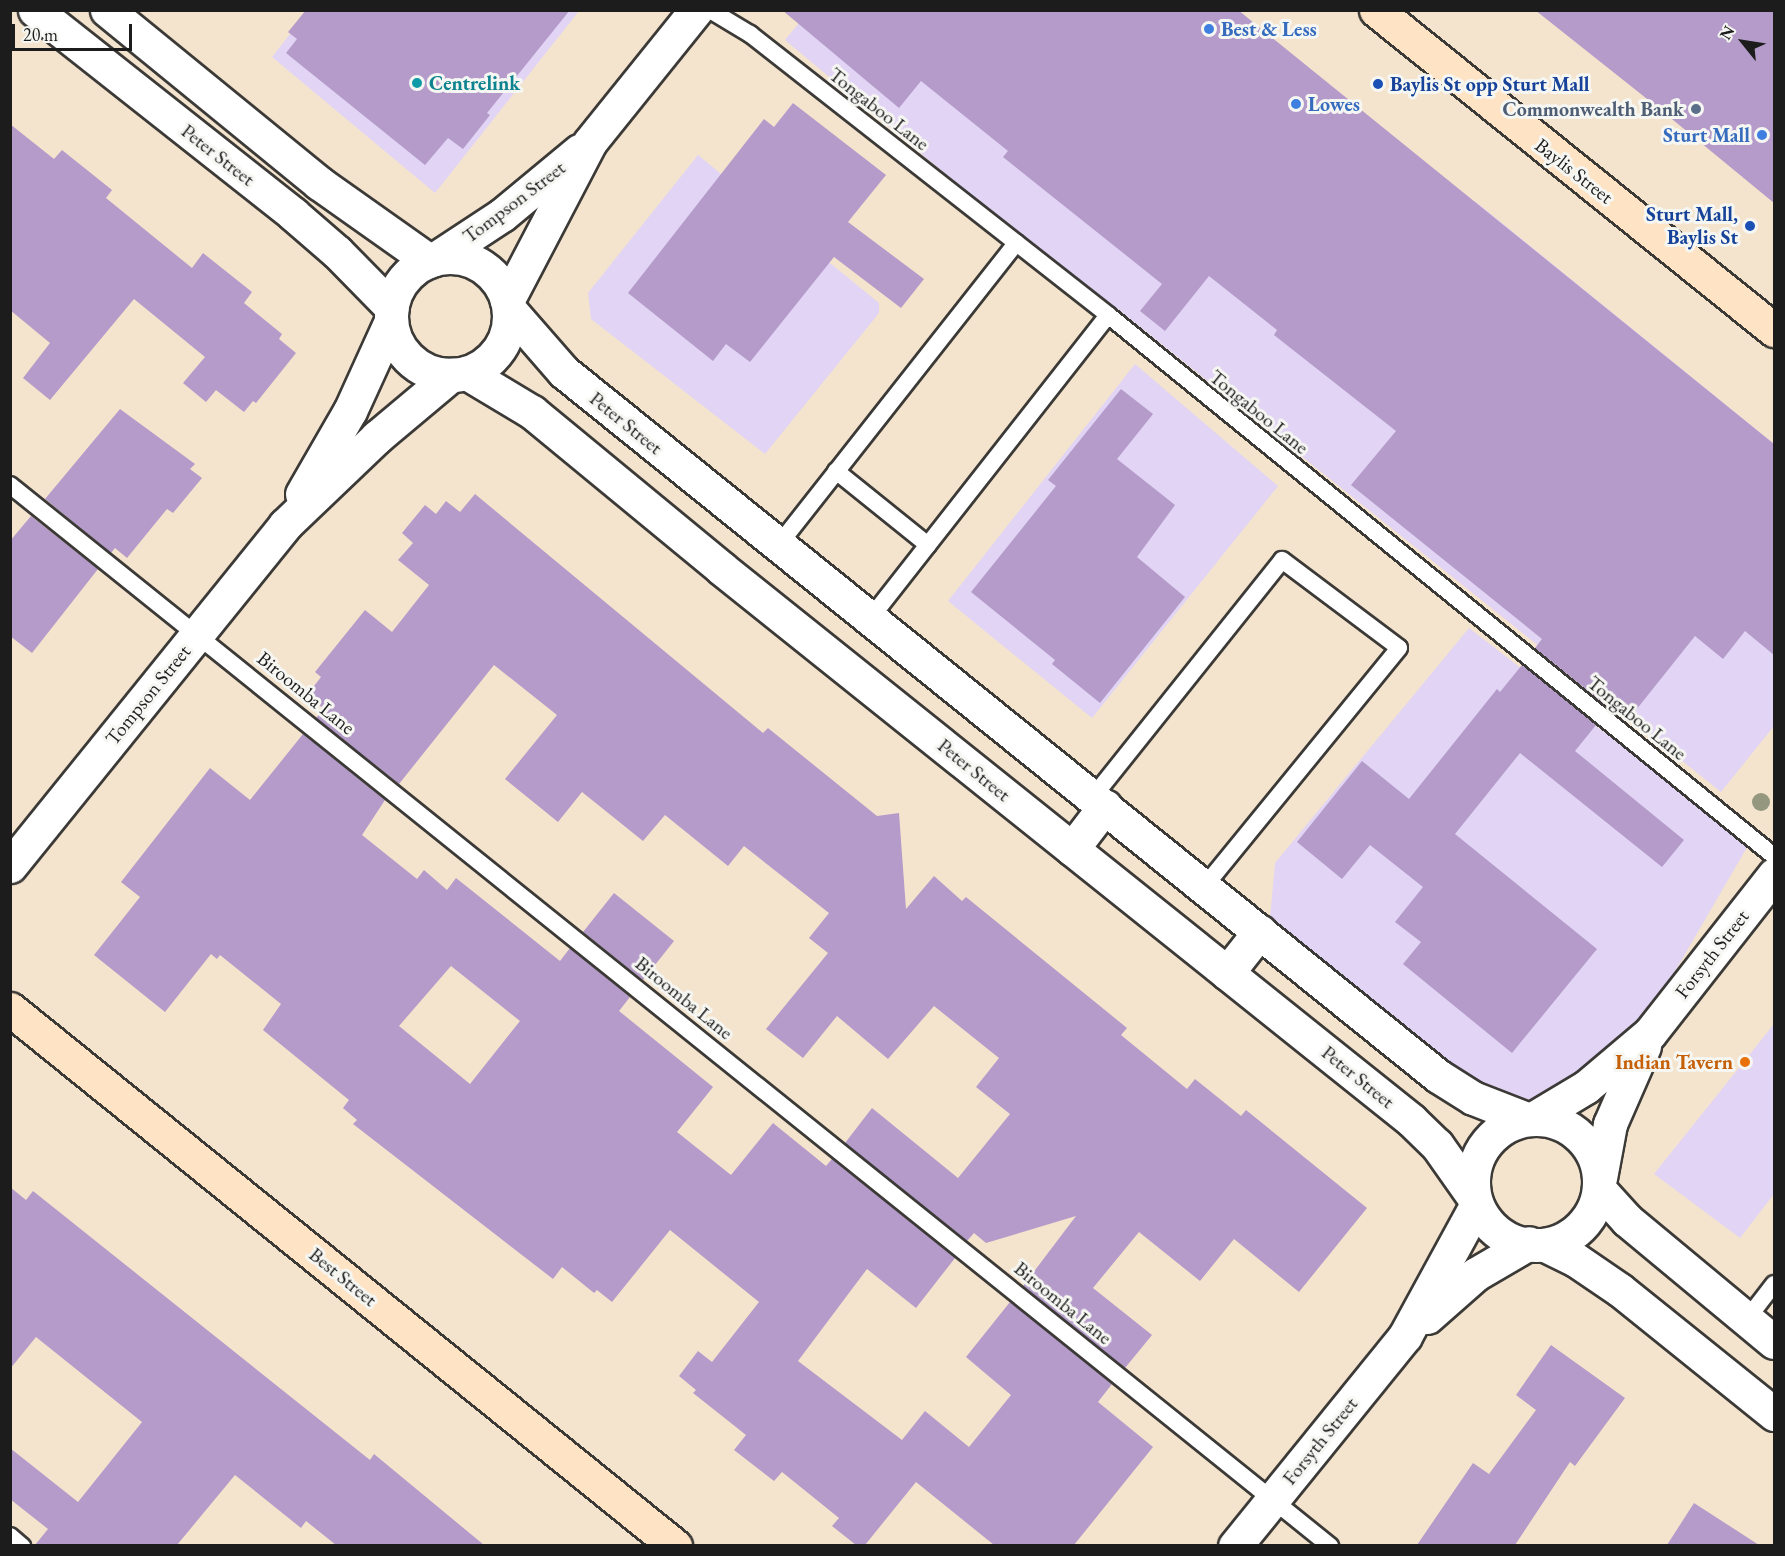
<!DOCTYPE html>
<html>
<head>
<meta charset="utf-8">
<style>
  body { margin:0 }
  #map { position:relative; width:1785px; height:1556px; overflow:hidden; background:#f4e4ce; font-family:"EB Garamond",serif }
  div>[style] { position:absolute }
  .built>* { inset:0; background:#e1d4f4 }
  .building>* { inset:0; background:#b49bc9 }
  .roads { filter:drop-shadow(2px 0 #3c3a37) drop-shadow(-2px 0 #3c3a37) drop-shadow(0 2px #3c3a37) drop-shadow(0 -2px #3c3a37) }
  .lane>* { height:16px; margin:-8px; padding:0 8px; transform-origin:8px; border-radius:8px; background:#fff }
  .street>* { height:33px; margin:-16.5px; padding:0 16.5px; transform-origin:16.5px; border-radius:16.5px; background:#fff }
  .street>.ring { margin:-16.5px; padding:0; box-sizing:content-box; background:none; border:33px solid #fff; border-radius:50% }
  .secondary>* { height:33px; margin:-16.5px; padding:0 16.5px; transform-origin:16.5px; border-radius:16.5px; background:#fee4c5 }
  .trees>* { width:18px; height:18px; margin:-9px; border-radius:50%; background:#95977e }
  .dots>* { width:16px; height:16px; translate:-50% -50%; box-sizing:border-box; border:3px solid #f6f6f2; border-radius:50% }
  span { translate:-50% -50%; white-space:nowrap; text-align:center; line-height:1.15; -webkit-text-stroke:6px #f6f6f2; paint-order:stroke }
  .shop-label { font-size:20px; color:#366cbe; font-weight:700 }
  .left { translate:0 -50%; text-align:left }
  .right { translate:-100% -50%; text-align:right }
  .culture-label { font-size:20px; color:#0d838f; font-weight:700 }
  .transit-label { font-size:20px; color:#164399; font-weight:700 }
  .street-label { font-size:20px; color:#1c1c1c }
  .service-label { font-size:20px; color:#4e5e75; font-weight:700 }
  .food-label { font-size:20px; color:#c56008; font-weight:700 }
  .frame { position:absolute; inset:0; border:12px solid #1c1c1c; pointer-events:none }
  .north { position:absolute; left:1713px; top:12px; width:60px; height:60px; -webkit-text-stroke:4px #f6f6f2; paint-order:stroke; rotate:300deg; font-size:16px; font-weight:700; line-height:24px; text-align:center; color:#1c1c1c }
  .north::after { content:''; display:block; margin:auto; width:21px; height:27px; background:#1c1c1c; clip-path:polygon(50% 0,100% 100%,50% 72%,0 100%) }
  .scale { position:absolute; left:12px; top:24px; width:120px; height:27px; box-sizing:border-box; border:3px solid #1c1c1c; border-top:0; padding-left:8px; font-size:18px; line-height:21px; white-space:nowrap; color:#1c1c1c; -webkit-text-stroke:4px #f6f6f2; paint-order:stroke }
</style>
</head>
<body>
<div id="map">
  <div class="built">
    <div style="clip-path:polygon(308px 11px,579px 11px,435px 193px,272px 57px)"></div>
    <div style="clip-path:polygon(809px 11px,1476px 202px,1774px 444px,1774px 726px,1721px 792px,1119px 310px,1015px 232px,785px 40px)"></div>
    <div style="clip-path:polygon(698px 155px,879px 303px,879px 313px,765px 454px,591px 319px,588px 293px)"></div>
    <div style="clip-path:polygon(1135px 364px,1278px 486px,1092px 718px,948px 601px)"></div>
    <div style="clip-path:polygon(1469px 628px,1749px 844px,1642px 1028px,1554px 1099px,1523px 1109px,1439px 1069px,1270px 918px,1275px 863px)"></div>
    <div style="clip-path:polygon(1774px 1024px,1774px 1194px,1740px 1238px,1654px 1174px)"></div>
  </div>
  <div class="building">
    <div style="clip-path:polygon(306px 10px,570px 10px,487px 113px,490px 115px,463px 149px,448px 138px,425px 165px,286px 53px,297px 39px,288px 32px)"></div>
    <div style="clip-path:polygon(782px 10px,1238px 10px,1774px 444px,1774px 655px,1745px 631px,1723px 659px,1695px 636px,1632px 715px,1615px 701px,1609px 708px,1535px 648px,1542px 639px,1351px 485px,1396px 431px,1274px 335px,1277px 330px,1209px 276px,1165px 331px,1140px 311px,1162px 284px,1003px 157px,1008px 151px,921px 81px,899px 108px)"></div>
    <div style="clip-path:polygon(1535px 10px,1774px 10px,1774px 203px,1661px 110px)"></div>
    <div style="clip-path:polygon(793px 103px,886px 175px,848px 222px,924px 279px,901px 308px,834px 257px,750px 362px,726px 344px,713px 361px,628px 293px,764px 119px,774px 127px)"></div>
    <div style="clip-path:polygon(10px 124px,54px 159px,62px 150px,112px 190px,106px 198px,192px 268px,203px 253px,252px 292px,244px 303px,282px 334px,279px 339px,296px 353px,256px 403px,253px 401px,244px 412px,216px 390px,206px 402px,183px 383px,205px 357px,134px 299px,50px 400px,23px 378px,50px 343px,10px 310px)"></div>
    <div style="clip-path:polygon(1121px 389px,1153px 414px,1117px 459px,1175px 505px,1137px 557px,1185px 597px,1100px 703px,1052px 664px,1055px 660px,971px 592px,1056px 486px,1048px 480px)"></div>
    <div style="clip-path:polygon(120px 409px,195px 464px,190px 469px,202px 478px,173px 513px,167px 509px,127px 558px,115px 548px,111px 553px,45px 499px)"></div>
    <div style="clip-path:polygon(475px 494px,763px 733px,768px 728px,877px 816px,899px 813px,906px 909px,934px 876px,962px 901px,966px 897px,1127px 1028px,1121px 1035px,1187px 1089px,1195px 1079px,1241px 1116px,1246px 1110px,1367px 1208px,1299px 1292px,1234px 1239px,1200px 1281px,1139px 1232px,1093px 1288px,1152px 1335px,1125px 1368px,1023px 1286px,1076px 1216px,986px 1243px,974px 1233px,967px 1241px,845px 1143px,872px 1108px,958px 1178px,1010px 1114px,976px 1087px,999px 1058px,934px 1006px,888px 1059px,837px 1016px,803px 1058px,766px 1029px,828px 953px,809px 938px,829px 913px,744px 846px,728px 866px,665px 815px,643px 841px,582px 792px,558px 822px,505px 779px,557px 715px,494px 665px,399px 784px,316px 718px,324px 709px,307px 695px,321px 677px,315px 672px,365px 610px,392px 632px,429px 585px,398px 560px,413px 543px,402px 533px,425px 505px,436px 514px,446px 501px,460px 512px)"></div>
    <div style="clip-path:polygon(31px 516px,98px 569px,32px 653px,10px 636px,10px 541px)"></div>
    <div style="clip-path:polygon(1522px 665px,1596px 725px,1575px 751px,1684px 840px,1662px 867px,1520px 753px,1455px 834px,1597px 949px,1512px 1053px,1403px 964px,1421px 942px,1395px 922px,1423px 887px,1370px 845px,1342px 879px,1297px 842px,1362px 761px,1409px 799px,1497px 689px,1500px 692px)"></div>
    <div style="clip-path:polygon(evenodd,303px 734px,385px 800px,362px 835px,417px 879px,424px 870px,447px 890px,456px 878px,560px 961px,570px 948px,630px 997px,619px 1011px,713px 1087px,677px 1132px,731px 1175px,773px 1123px,826px 1166px,832px 1159px,955px 1258px,916px 1308px,867px 1269px,798px 1361px,902px 1440px,925px 1411px,969px 1447px,1011px 1395px,966px 1357px,1010px 1302px,1112px 1384px,1098px 1402px,1153px 1447px,1074px 1545px,994px 1545px,916px 1482px,865px 1545px,856px 1545px,832px 1526px,839px 1518px,782px 1472px,774px 1481px,734px 1450px,746px 1435px,693px 1393px,696px 1390px,679px 1376px,698px 1351px,712px 1362px,759px 1302px,670px 1230px,612px 1302px,597px 1290px,594px 1293px,562px 1267px,553px 1279px,353px 1124px,357px 1120px,343px 1108px,349px 1100px,263px 1030px,281px 1004px,220px 955px,217px 959px,211px 954px,165px 1012px,94px 955px,140px 897px,121px 882px,210px 768px,250px 800px,303px 734px,451px 966px,520px 1021px,470px 1084px,399px 1026px,451px 966px)"></div>
    <div style="clip-path:polygon(614px 893px,674px 941px,643px 980px,583px 932px)"></div>
    <div style="clip-path:polygon(10px 1187px,26px 1200px,33px 1191px,370px 1460px,374px 1454px,484px 1545px,336px 1545px,306px 1521px,301px 1528px,235px 1475px,177px 1545px,35px 1545px,48px 1529px,10px 1499px,10px 1448px,78px 1502px,142px 1422px,36px 1337px,10px 1369px)"></div>
    <div style="clip-path:polygon(1551px 1345px,1625px 1398px,1575px 1466px,1570px 1462px,1515px 1545px,1417px 1545px,1473px 1463px,1489px 1474px,1536px 1410px,1516px 1395px)"></div>
    <div style="clip-path:polygon(1694px 1503px,1759px 1545px,1667px 1545px)"></div>
  </div>
  <div class="roads">
    <div class="lane">
      <div style="left:710px;top:10px;width:47px;rotate:31deg"></div>
      <div style="left:750px;top:34px;width:455px;rotate:38.1deg"></div>
      <div style="left:1108px;top:315px;width:858px;rotate:39.09deg"></div>
      <div style="left:836px;top:471px;width:118px;rotate:38.8deg"></div>
      <div style="left:10px;top:485px;width:1694px;rotate:38.79deg"></div>
      <div style="left:777px;top:547px;width:387px;rotate:-51.8deg"></div>
      <div style="left:869px;top:620px;width:387px;rotate:-51.9deg"></div>
      <div style="left:1093px;top:797px;width:303px;rotate:-51.4deg"></div>
      <div style="left:1282px;top:560px;width:146px;rotate:36.9deg"></div>
      <div style="left:1399px;top:648px;width:307px;rotate:129.2deg"></div>
      <div style="left:1747px;top:1319px;width:44px;rotate:-52.4deg"></div>
      <div style="left:10px;top:1536px;width:16px;rotate:40deg"></div>
    </div>
    <div class="street">
      <div style="left:35px;top:10px;width:329px;rotate:38.3deg"></div>
      <div style="left:293px;top:214px;width:58px;rotate:40.8deg"></div>
      <div style="left:337px;top:252px;width:78px;rotate:45.5deg"></div>
      <div style="left:107px;top:10px;width:274px;rotate:39.2deg"></div>
      <div style="left:319px;top:183px;width:135px;rotate:35.3deg"></div>
      <div class="ring" style="left:391px;top:257px;width:85px;height:85px"></div>
      <div style="left:435px;top:259px;width:80px;rotate:-33.3deg"></div>
      <div style="left:502px;top:215px;width:100px;rotate:-39.7deg"></div>
      <div style="left:507px;top:301px;width:179px;rotate:-62.4deg"></div>
      <div style="left:590px;top:142px;width:169px;rotate:-51.2deg"></div>
      <div style="left:509px;top:309px;width:84px;rotate:48.9deg"></div>
      <div style="left:564px;top:372px;width:1122px;rotate:38.85deg"></div>
      <div style="left:1438px;top:1076px;width:41px;rotate:32.2deg"></div>
      <div style="left:1473px;top:1098px;width:58px;rotate:21.3deg"></div>
      <div style="left:467px;top:373px;width:76px;rotate:31deg"></div>
      <div style="left:532px;top:412px;width:245px;rotate:39.5deg"></div>
      <div style="left:721px;top:568px;width:884px;rotate:38.66deg"></div>
      <div style="left:1411px;top:1120px;width:36px;rotate:44deg"></div>
      <div style="left:1437px;top:1145px;width:62px;rotate:54.8deg"></div>
      <div style="left:302px;top:494px;width:96px;rotate:-60deg"></div>
      <div style="left:350px;top:411px;width:99px;rotate:-65.5deg"></div>
      <div style="left:1072px;top:849px;width:54px;rotate:-52.5deg"></div>
      <div style="left:10px;top:866px;width:438px;rotate:-51.1deg"></div>
      <div style="left:285px;top:525px;width:127px;rotate:-43.7deg"></div>
      <div style="left:377px;top:437px;width:97px;rotate:-40deg"></div>
      <div style="left:1227px;top:973px;width:53px;rotate:-51.8deg"></div>
      <div style="left:1536px;top:1117px;width:58px;rotate:-31deg"></div>
      <div style="left:1586px;top:1087px;width:84px;rotate:-40.2deg"></div>
      <div style="left:1650px;top:1033px;width:201px;rotate:-51.9deg"></div>
      <div class="ring" style="left:1473px;top:1119px;width:93px;height:93px"></div>
      <div style="left:1600px;top:1178px;width:55px;rotate:-79.5deg"></div>
      <div style="left:1610px;top:1124px;width:85px;rotate:-66.4deg"></div>
      <div style="left:1599px;top:1189px;width:42px;rotate:47.9deg"></div>
      <div style="left:1627px;top:1220px;width:191px;rotate:39.7deg"></div>
      <div style="left:1545px;top:1245px;width:34px;rotate:26deg"></div>
      <div style="left:1576px;top:1260px;width:53px;rotate:34.3deg"></div>
      <div style="left:1620px;top:1290px;width:198px;rotate:38.8deg"></div>
      <div style="left:1427px;top:1317px;width:65px;rotate:-41.3deg"></div>
      <div style="left:1476px;top:1274px;width:61px;rotate:-30.3deg"></div>
      <div style="left:1235px;top:1546px;width:270px;rotate:-51deg"></div>
      <div style="left:1405px;top:1336px;width:148px;rotate:-61.4deg"></div>
    </div>
    <div class="secondary">
      <div style="left:1376px;top:10px;width:511px;rotate:38.8deg"></div>
      <div style="left:10px;top:1009px;width:855px;rotate:38.92deg"></div>
    </div>
  </div>
  <div class="trees">
    <div style="left:1761px;top:802px"></div>
  </div>
  <div class="dots">
    <div style="left:1209px;top:29px;background:#3f7fe0"></div>
    <div style="left:417px;top:83px;background:#0f9aa8"></div>
    <div style="left:1378px;top:84px;background:#1a4fb4"></div>
    <div style="left:1296px;top:104px;background:#3f7fe0"></div>
    <div style="left:1696px;top:109px;background:#5c6f8a"></div>
    <div style="left:1762px;top:135px;background:#3f7fe0"></div>
    <div style="left:1750px;top:226px;background:#1a4fb4"></div>
    <div style="left:1745px;top:1062px;background:#e8710a"></div>
  </div>
  <div class="shop-label">
    <span class="left" style="left:1221px;top:29px">Best &amp; Less</span>
    <span class="left" style="left:1308px;top:104px">Lowes</span>
    <span class="right" style="left:1750px;top:135px">Sturt Mall</span>
  </div>
  <div class="culture-label">
    <span class="left" style="left:429px;top:83px">Centrelink</span>
  </div>
  <div class="transit-label">
    <span class="left" style="left:1390px;top:84px">Baylis St opp Sturt Mall</span>
    <span class="right" style="left:1738px;top:226px">Sturt Mall,<br>Baylis St</span>
  </div>
  <div class="street-label">
    <span style="left:879px;top:109px;rotate:38deg">Tongaboo Lane</span>
    <span style="left:218px;top:155px;rotate:38deg">Peter Street</span>
    <span style="left:1574px;top:171px;rotate:38deg">Baylis Street</span>
    <span style="left:514px;top:202px;rotate:-37deg">Tompson Street</span>
    <span style="left:1259px;top:412px;rotate:39deg">Tongaboo Lane</span>
    <span style="left:626px;top:423px;rotate:39deg">Peter Street</span>
    <span style="left:306px;top:693px;rotate:39deg">Biroomba Lane</span>
    <span style="left:148px;top:695px;rotate:-51deg">Tompson Street</span>
    <span style="left:1637px;top:718px;rotate:39deg">Tongaboo Lane</span>
    <span style="left:974px;top:770px;rotate:39deg">Peter Street</span>
    <span style="left:1712px;top:954px;rotate:-52deg">Forsyth Street</span>
    <span style="left:684px;top:998px;rotate:39deg">Biroomba Lane</span>
    <span style="left:1358px;top:1077px;rotate:39deg">Peter Street</span>
    <span style="left:343px;top:1277px;rotate:39deg">Best Street</span>
    <span style="left:1063px;top:1303px;rotate:39deg">Biroomba Lane</span>
    <span style="left:1320px;top:1441px;rotate:-51deg">Forsyth Street</span>
  </div>
  <div class="service-label">
    <span class="right" style="left:1684px;top:109px">Commonwealth Bank</span>
  </div>
  <div class="food-label">
    <span class="right" style="left:1733px;top:1062px">Indian Tavern</span>
  </div>
  <div class="frame"></div>
  <div class="north">N</div>
  <div class="scale">20 m</div>
</div>
</body>
</html>
